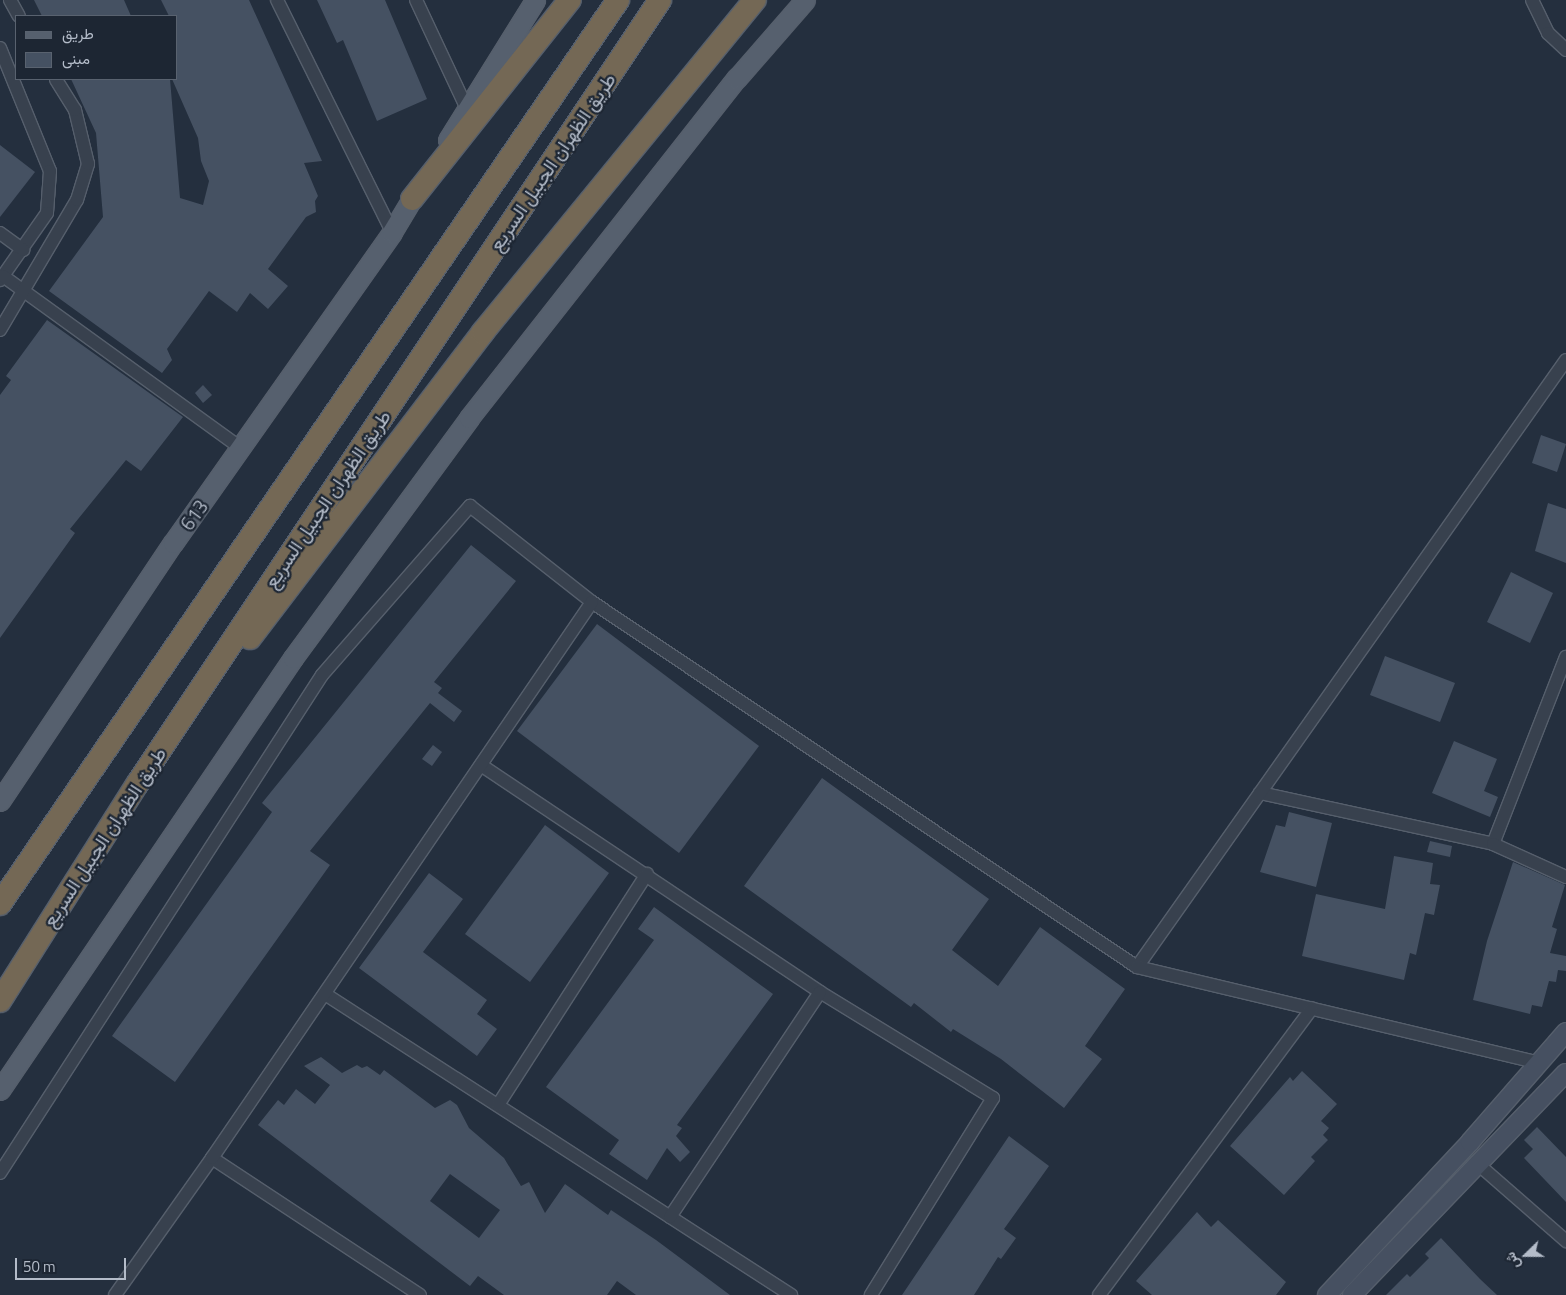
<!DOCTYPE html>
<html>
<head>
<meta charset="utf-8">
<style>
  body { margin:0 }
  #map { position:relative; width:1566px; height:1295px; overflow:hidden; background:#242f3e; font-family:"Titillium Web",Vazirmatn,sans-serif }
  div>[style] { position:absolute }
  .building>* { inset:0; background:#455162 }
  .roads { filter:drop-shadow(1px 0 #565f6c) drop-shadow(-1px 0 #565f6c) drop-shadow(0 1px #565f6c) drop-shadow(0 -1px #565f6c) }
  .street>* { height:12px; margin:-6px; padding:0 6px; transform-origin:6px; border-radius:6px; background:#38414e }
  .secondary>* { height:18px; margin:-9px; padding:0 9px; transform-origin:9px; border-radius:9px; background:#465061 }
  .primary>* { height:19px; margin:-9.5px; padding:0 9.5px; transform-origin:9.5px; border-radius:9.5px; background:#56606e }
  .highway>* { height:22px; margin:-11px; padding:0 11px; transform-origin:11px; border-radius:11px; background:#746855 }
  span { translate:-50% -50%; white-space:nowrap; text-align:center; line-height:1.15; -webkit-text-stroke:4.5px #1d2633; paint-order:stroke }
  .street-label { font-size:19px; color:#b4bcc9 }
  .legend { position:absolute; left:15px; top:15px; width:162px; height:65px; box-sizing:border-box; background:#1d2633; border:1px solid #59626f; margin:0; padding:6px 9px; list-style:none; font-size:15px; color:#b4bcc9 }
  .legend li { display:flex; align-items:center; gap:10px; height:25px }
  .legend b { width:25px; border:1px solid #59626f }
  .north { position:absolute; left:1501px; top:1230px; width:50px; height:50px; -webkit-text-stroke:4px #1d2633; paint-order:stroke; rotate:248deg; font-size:14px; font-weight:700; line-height:20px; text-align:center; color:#b4bcc9 }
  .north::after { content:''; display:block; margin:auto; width:18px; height:22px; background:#b4bcc9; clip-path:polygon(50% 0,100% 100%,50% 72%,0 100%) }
  .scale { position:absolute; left:15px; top:1258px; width:111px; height:22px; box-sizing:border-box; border:2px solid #b4bcc9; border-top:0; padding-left:6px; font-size:15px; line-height:18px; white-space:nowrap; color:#b4bcc9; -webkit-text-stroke:4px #1d2633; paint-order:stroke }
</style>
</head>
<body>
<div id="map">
  <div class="building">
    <div style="clip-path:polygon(34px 0,124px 0,131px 16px,42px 16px)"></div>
    <div style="clip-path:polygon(161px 0,249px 0,322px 161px,304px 163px,318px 196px,315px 201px,316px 212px,306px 217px,268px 269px,288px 286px,268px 309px,250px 293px,237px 312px,209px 291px,167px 349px,172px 360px,162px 373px,49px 291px,103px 217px,96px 133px,71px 79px,170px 79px,180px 198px,203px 205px,209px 181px,201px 161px,198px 138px,172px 79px,176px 79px,176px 16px,169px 16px)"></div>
    <div style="clip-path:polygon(317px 0,385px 0,427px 99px,377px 121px,343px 40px,337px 43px)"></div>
    <div style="clip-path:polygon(0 145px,35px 172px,0 217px)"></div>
    <div style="clip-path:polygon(47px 320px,183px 417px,141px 471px,126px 460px,70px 529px,75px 533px,0 638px,0 395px,11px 380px,6px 376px)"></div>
    <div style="clip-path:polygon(203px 385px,212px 395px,203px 403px,195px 393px)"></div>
    <div style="clip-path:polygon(1541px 435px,1566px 444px,1557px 472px,1532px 463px)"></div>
    <div style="clip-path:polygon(1548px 503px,1566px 509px,1566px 563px,1535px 551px)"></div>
    <div style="clip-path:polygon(471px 545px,516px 581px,434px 682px,442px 688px,438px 693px,462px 711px,454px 722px,430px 703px,310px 851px,330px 865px,175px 1082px,112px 1036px,272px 812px,262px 803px)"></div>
    <div style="clip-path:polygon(1511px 572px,1553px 593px,1530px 643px,1487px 622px)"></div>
    <div style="clip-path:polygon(597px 624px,759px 746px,679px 853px,517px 731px)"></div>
    <div style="clip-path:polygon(1385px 656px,1455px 683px,1440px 722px,1370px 695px)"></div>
    <div style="clip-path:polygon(1454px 741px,1497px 759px,1484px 791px,1498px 797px,1490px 817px,1432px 793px)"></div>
    <div style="clip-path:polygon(433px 745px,442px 752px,432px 766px,422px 759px)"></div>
    <div style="clip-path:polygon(822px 778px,989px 899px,952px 950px,998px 986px,1040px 927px,1125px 989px,1085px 1046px,1102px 1059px,1064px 1108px,1001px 1059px,953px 1029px,951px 1032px,914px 1003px,911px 1007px,744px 886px)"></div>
    <div style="clip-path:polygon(1289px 812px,1332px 823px,1316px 887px,1260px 872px,1276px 825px,1285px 827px)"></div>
    <div style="clip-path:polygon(545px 825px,609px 873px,530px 982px,465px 934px)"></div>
    <div style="clip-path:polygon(1430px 841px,1452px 846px,1450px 857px,1427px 852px)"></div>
    <div style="clip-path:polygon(1394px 856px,1433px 863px,1430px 884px,1440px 885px,1434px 915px,1425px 913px,1416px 955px,1410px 953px,1404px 980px,1302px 956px,1316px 894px,1385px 909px)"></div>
    <div style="clip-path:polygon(1513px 862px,1565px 885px,1552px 927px,1557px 929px,1550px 953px,1566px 956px,1566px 971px,1558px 970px,1556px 982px,1549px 981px,1542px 1007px,1532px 1005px,1530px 1014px,1473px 1000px,1487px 941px)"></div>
    <div style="clip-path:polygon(429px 873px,463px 899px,423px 952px,487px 1000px,477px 1014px,497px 1029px,477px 1056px,359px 968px)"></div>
    <div style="clip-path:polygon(654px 907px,773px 994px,677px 1125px,682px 1128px,676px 1136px,690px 1152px,680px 1162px,667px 1148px,647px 1180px,609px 1154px,619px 1140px,546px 1087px,654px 940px,638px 929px)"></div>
    <div style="clip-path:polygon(evenodd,321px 1057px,342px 1073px,357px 1065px,362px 1068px,367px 1066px,380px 1075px,384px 1070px,435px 1108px,450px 1100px,457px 1105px,469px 1128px,504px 1158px,521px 1186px,529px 1182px,545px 1213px,565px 1184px,608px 1215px,611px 1210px,656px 1240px,730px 1295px,636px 1295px,617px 1281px,607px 1295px,504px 1295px,478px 1276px,470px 1286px,258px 1125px,278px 1100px,284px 1105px,296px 1089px,315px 1104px,330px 1085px,304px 1066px,321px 1057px,450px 1174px,500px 1210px,479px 1238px,430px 1201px,450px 1174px)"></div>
    <div style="clip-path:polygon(1302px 1071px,1337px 1104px,1321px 1121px,1329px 1128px,1323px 1135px,1328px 1140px,1311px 1157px,1315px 1161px,1284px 1195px,1230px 1146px,1290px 1077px,1293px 1081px)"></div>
    <div style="clip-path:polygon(1537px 1127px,1566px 1157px,1566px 1202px,1524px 1158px,1533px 1149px,1524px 1140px)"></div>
    <div style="clip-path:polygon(1009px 1136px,1049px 1166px,1004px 1229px,1016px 1238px,1001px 1259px,998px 1257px,974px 1295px,902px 1295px)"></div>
    <div style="clip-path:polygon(1197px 1212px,1211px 1227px,1218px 1220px,1286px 1282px,1276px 1295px,1152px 1295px,1136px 1281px)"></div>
    <div style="clip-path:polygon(1441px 1238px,1480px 1279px,1497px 1295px,1386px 1295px,1407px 1274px,1410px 1277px,1429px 1258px,1425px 1254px)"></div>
  </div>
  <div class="roads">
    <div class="street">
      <div style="left:10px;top:0;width:18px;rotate:61deg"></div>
      <div style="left:277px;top:0;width:259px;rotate:63.6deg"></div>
      <div style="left:416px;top:0;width:120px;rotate:64.9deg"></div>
      <div style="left:1532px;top:0;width:37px;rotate:64deg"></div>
      <div style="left:1548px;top:33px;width:25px;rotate:43deg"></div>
      <div style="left:0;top:48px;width:133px;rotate:67.9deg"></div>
      <div style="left:50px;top:171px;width:42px;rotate:94.1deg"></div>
      <div style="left:47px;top:213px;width:82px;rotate:125deg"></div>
      <div style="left:0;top:233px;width:29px;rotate:36deg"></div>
      <div style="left:3px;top:276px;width:295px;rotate:35.9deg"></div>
      <div style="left:0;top:330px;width:151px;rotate:-59.4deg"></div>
      <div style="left:77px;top:200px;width:38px;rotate:-73deg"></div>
      <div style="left:88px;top:164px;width:56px;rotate:-103.5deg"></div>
      <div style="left:75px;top:110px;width:36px;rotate:-122deg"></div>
      <div style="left:481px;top:765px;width:408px;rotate:33.8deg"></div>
      <div style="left:820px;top:992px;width:203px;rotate:31.5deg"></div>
      <div style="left:993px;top:1098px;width:232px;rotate:121.8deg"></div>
      <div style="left:1260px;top:793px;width:239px;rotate:12.3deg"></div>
      <div style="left:1493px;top:844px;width:201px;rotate:-68.7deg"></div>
      <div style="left:1493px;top:844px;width:80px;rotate:24.3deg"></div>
      <div style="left:1137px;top:967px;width:743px;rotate:-54.75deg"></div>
      <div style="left:325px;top:994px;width:555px;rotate:32.86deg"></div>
      <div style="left:498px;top:1105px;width:275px;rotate:-57.2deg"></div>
      <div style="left:212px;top:1158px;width:249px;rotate:33.4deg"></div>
      <div style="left:1479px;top:1165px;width:116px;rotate:41.1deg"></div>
      <div style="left:0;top:1173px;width:593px;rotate:-57.11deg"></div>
      <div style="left:322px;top:675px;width:225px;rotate:-48.8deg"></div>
      <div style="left:470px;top:506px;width:155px;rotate:38.2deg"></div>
      <div style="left:592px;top:602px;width:656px;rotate:33.81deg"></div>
      <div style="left:1137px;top:967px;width:413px;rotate:13.4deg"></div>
      <div style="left:670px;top:1217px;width:270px;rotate:-56.3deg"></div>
      <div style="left:115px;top:1295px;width:168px;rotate:-54.7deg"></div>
      <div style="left:212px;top:1158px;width:673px;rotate:-55.65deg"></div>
      <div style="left:1099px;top:1295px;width:357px;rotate:-53.4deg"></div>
    </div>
    <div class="secondary">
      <div style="left:1327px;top:1295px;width:209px;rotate:-46.9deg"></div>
      <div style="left:1470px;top:1142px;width:146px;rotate:-48.9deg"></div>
      <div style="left:1352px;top:1295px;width:308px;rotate:-46.1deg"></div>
    </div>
    <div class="primary">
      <div style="left:448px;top:140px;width:165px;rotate:-58.1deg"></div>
      <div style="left:0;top:801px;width:311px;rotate:-56.2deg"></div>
      <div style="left:173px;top:543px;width:380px;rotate:-54.8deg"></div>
      <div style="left:392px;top:232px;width:52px;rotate:-59deg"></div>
      <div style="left:0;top:1090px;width:522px;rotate:-55.85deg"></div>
      <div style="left:293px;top:658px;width:298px;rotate:-53.7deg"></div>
      <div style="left:469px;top:418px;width:433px;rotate:-51.8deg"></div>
      <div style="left:737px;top:78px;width:103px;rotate:-48.9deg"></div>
    </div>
    <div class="highway">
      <div style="left:412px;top:199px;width:254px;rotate:-51.6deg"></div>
      <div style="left:250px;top:638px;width:385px;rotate:-52.7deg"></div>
      <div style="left:483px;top:332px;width:429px;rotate:-50.7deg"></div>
      <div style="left:0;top:904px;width:1095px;rotate:-55.64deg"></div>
      <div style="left:0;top:1001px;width:258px;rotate:-57.7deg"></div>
      <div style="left:138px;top:783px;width:941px;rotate:-56.31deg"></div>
    </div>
  </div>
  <div class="street-label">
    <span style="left:552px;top:162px;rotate:-56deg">طريق الظهران الجبيل السريع</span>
    <span style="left:327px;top:499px;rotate:-56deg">طريق الظهران الجبيل السريع</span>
    <span style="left:194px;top:515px;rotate:-54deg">613</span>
    <span style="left:104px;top:837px;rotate:-57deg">طريق الظهران الجبيل السريع</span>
  </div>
  <ul class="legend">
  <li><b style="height:6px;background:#56606e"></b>طريق</li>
  <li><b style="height:14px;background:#455162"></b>مبنى</li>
  </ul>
  <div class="north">ش</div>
  <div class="scale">50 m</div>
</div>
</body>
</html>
